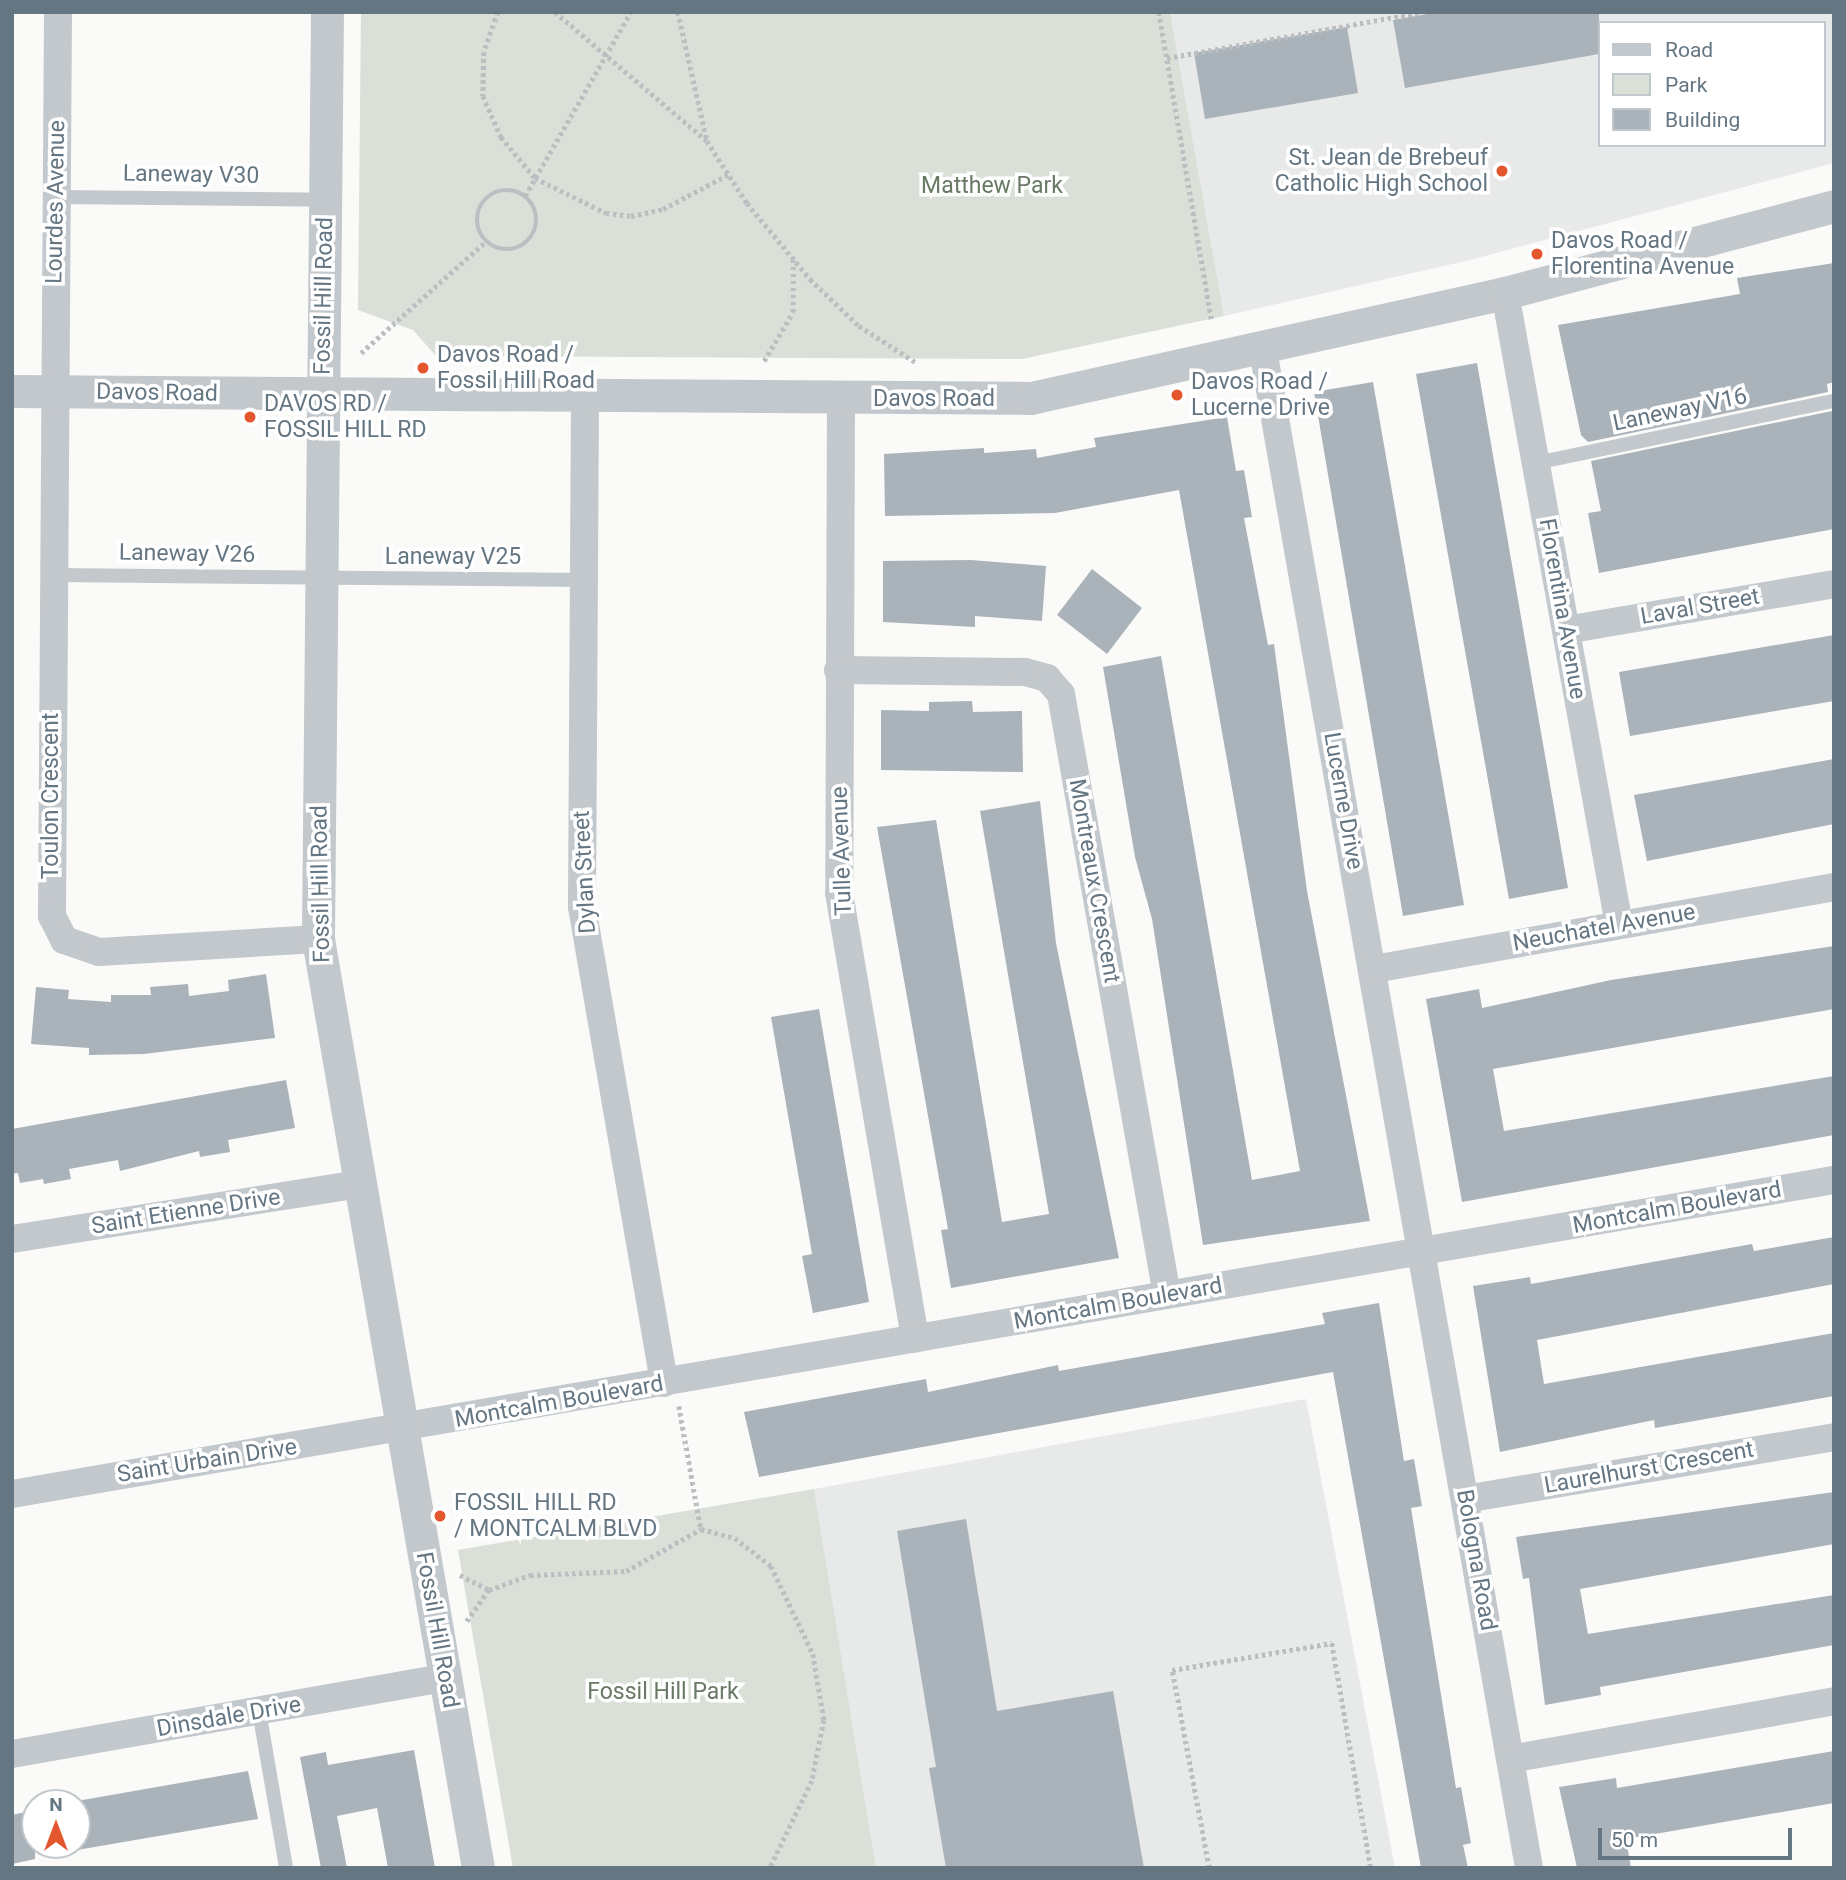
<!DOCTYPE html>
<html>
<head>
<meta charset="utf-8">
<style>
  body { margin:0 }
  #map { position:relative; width:1846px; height:1880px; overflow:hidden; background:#fafaf8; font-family:Roboto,sans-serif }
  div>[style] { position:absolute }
  .built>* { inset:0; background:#e8e9e9 }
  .green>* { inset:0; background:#dadfd7 }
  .building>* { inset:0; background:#aab3b9 }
  .path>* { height:4.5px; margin-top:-2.25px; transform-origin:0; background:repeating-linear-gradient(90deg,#bbbfc2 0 3.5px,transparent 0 7px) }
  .path>.ring { margin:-2.25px; padding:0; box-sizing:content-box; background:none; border:4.5px solid #bbbfc2; border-radius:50% }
  .service>* { height:14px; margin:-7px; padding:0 7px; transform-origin:7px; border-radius:7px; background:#c3c8cc }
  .minor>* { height:28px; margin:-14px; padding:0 14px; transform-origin:14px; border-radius:14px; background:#c3c8cc }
  .tertiary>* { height:33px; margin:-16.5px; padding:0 16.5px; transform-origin:16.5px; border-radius:16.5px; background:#c3c8cc }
  .dots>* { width:19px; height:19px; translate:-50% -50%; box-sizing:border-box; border:4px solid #fff; border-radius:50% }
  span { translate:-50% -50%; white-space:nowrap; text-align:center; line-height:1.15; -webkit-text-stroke:7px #fff; paint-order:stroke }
  .poi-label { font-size:23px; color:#657683 }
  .right { translate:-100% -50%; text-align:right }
  .left { translate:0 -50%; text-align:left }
  .street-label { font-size:23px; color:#657683 }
  .park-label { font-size:23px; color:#687a64 }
  .frame { position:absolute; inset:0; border:14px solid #657683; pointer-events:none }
  .legend { position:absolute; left:1598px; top:21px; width:228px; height:126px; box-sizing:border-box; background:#fff; border:2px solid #c1c8cd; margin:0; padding:9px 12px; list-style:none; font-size:21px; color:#657683 }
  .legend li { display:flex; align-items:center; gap:14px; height:35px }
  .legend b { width:35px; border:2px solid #c1c8cd }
  .north { position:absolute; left:21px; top:1789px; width:70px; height:70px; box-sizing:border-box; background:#fff; border:2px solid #c1c8cd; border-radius:50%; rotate:0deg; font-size:19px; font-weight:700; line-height:28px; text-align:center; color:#657683 }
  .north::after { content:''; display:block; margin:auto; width:24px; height:32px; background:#e4572e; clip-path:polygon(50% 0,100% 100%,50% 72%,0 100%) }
  .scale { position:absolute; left:1598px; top:1828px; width:194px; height:32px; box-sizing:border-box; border:4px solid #657683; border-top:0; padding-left:9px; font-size:21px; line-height:24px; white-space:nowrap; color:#657683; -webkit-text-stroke:5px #fff; paint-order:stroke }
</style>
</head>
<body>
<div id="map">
  <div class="built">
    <div style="clip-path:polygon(evenodd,1170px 12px,1834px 12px,1834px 163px,1470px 260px,1224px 316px,1170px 12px,1599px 23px,1823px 23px,1823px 145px,1599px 145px,1599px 23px)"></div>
    <div style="clip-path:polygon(1306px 1399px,1395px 1868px,876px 1868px,814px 1489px)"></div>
  </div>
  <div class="green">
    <div style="clip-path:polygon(361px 12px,1170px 12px,1224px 316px,1022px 359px,436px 356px,413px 330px,358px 310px)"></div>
    <div style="clip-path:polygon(814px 1489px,876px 1868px,513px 1868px,458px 1550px)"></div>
  </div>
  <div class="building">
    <div style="clip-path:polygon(1439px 12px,1599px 12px,1599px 54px,1405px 88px,1393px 20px)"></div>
    <div style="clip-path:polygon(1347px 27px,1358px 93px,1205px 119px,1194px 53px)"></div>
    <div style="clip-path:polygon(1834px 263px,1834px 382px,1827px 384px,1828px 392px,1588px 442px,1581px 435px,1558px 325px,1740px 294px,1737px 278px)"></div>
    <div style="clip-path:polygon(1477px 363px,1568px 888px,1509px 899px,1416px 374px)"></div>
    <div style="clip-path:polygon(1373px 382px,1464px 905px,1403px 916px,1314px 392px)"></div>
    <div style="clip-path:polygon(1832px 411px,1834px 529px,1599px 573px,1588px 513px,1601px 511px,1591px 461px)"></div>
    <div style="clip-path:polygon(1227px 417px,1236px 471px,1244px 470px,1252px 517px,1244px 518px,1268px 645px,1274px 644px,1307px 891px,1370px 1221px,1203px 1245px,1152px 919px,1135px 857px,1103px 667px,1161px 656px,1252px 1180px,1300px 1171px,1179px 490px,1055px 513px,885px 516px,884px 454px,984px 448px,984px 453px,1036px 449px,1037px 458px,1096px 447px,1094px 438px)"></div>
    <div style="clip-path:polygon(971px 560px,1046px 566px,1042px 621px,975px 616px,975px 627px,883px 622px,883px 561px)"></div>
    <div style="clip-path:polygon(1092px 569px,1142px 608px,1107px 654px,1057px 615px)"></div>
    <div style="clip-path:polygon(1834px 635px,1834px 701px,1630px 736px,1619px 672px)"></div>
    <div style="clip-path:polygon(972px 701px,973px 712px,1022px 711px,1023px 772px,881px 770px,881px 710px,929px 711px,929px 702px)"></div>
    <div style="clip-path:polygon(1834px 759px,1834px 824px,1647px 861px,1634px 795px)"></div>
    <div style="clip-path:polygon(1040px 801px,1056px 943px,1119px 1258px,951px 1288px,941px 1230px,948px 1229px,877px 827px,936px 820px,1002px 1222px,1049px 1214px,980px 811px)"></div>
    <div style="clip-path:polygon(1834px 946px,1834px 1009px,1493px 1069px,1504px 1131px,1834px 1076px,1834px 1135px,1462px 1202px,1426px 999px,1479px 989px,1482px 1008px,1611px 980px)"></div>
    <div style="clip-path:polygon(266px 974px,275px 1038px,144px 1054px,89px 1055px,89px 1048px,31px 1044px,36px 987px,69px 990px,68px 999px,111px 1002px,111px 995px,151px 995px,150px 987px,188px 984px,189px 996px,229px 991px,228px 980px)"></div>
    <div style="clip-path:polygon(819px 1009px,869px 1302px,813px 1313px,802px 1256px,812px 1254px,771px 1017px)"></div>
    <div style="clip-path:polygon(286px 1080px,295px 1128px,228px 1140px,230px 1152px,200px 1157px,199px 1151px,120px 1171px,118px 1160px,69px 1169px,71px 1179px,44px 1184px,43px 1179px,20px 1183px,18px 1173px,12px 1174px,12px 1129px)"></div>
    <div style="clip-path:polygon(1834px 1237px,1834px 1284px,1537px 1340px,1544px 1384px,1834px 1333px,1834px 1396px,1655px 1428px,1654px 1420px,1500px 1452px,1473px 1286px,1530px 1277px,1531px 1284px,1752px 1244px,1754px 1251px)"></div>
    <div style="clip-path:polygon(1379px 1303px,1404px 1461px,1414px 1459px,1422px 1506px,1411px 1508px,1456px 1788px,1461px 1787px,1471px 1843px,1463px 1845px,1468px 1868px,1421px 1868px,1333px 1372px,759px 1477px,744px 1412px,926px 1379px,928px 1392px,1058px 1365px,1059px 1371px,1325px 1324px,1322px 1313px)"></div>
    <div style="clip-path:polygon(1834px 1492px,1834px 1544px,1580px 1589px,1588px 1634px,1834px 1595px,1834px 1645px,1600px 1687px,1601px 1695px,1545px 1705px,1529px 1578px,1523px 1579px,1516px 1537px)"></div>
    <div style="clip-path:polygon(966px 1519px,997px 1711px,1113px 1691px,1144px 1868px,946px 1868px,929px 1768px,936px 1767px,897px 1531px)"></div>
    <div style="clip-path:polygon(414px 1750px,435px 1868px,388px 1868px,377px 1808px,337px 1816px,347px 1868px,321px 1868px,300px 1757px,326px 1752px,328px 1765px)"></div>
    <div style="clip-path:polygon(1834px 1751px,1834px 1803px,1626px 1839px,1631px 1868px,1577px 1868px,1559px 1787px,1616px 1778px,1617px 1788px)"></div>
    <div style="clip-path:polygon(248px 1771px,258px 1819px,77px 1850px,77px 1801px)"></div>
    <div style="clip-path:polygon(35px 1810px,35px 1859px,12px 1864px,12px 1815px)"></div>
  </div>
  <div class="path">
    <div style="left:498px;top:12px;width:42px;rotate:109.3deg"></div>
    <div style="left:484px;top:52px;width:44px;rotate:91.3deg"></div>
    <div style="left:483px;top:96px;width:45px;rotate:66.3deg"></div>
    <div style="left:501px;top:137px;width:53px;rotate:50.3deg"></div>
    <div style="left:535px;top:178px;width:79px;rotate:26.2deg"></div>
    <div style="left:606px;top:213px;width:25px;rotate:7deg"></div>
    <div style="left:631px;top:216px;width:33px;rotate:-12deg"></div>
    <div style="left:663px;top:209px;width:75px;rotate:-27.9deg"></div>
    <div style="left:555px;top:12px;width:199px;rotate:40.3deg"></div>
    <div style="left:678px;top:12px;width:132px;rotate:77.3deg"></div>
    <div style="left:707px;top:141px;width:74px;rotate:57.2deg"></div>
    <div style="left:747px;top:203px;width:99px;rotate:50.3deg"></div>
    <div style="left:810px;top:279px;width:68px;rotate:43.8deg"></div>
    <div style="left:859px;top:326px;width:69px;rotate:32.5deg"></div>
    <div style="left:1159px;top:12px;width:314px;rotate:80.3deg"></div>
    <div style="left:1167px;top:58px;width:259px;rotate:-10.2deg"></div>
    <div class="ring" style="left:477px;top:190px;width:55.5px;height:55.5px"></div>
    <div style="left:525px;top:196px;width:212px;rotate:-60.1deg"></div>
    <div style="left:361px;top:353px;width:166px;rotate:-41.8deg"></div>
    <div style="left:764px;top:361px;width:57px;rotate:-59.4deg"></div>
    <div style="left:793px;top:312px;width:52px;rotate:-90deg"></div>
    <div style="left:679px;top:1406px;width:125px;rotate:79.9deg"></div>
    <div style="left:460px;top:1575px;width:33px;rotate:27deg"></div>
    <div style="left:489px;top:1590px;width:39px;rotate:125deg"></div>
    <div style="left:489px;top:1590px;width:44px;rotate:-20.1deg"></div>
    <div style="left:530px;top:1575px;width:96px;rotate:-2.4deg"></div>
    <div style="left:626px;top:1571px;width:86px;rotate:-29.2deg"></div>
    <div style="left:701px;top:1529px;width:35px;rotate:15deg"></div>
    <div style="left:735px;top:1538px;width:46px;rotate:37.9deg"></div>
    <div style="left:771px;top:1566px;width:98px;rotate:64.5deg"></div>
    <div style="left:813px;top:1654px;width:67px;rotate:80.5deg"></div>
    <div style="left:824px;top:1720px;width:62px;rotate:101.1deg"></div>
    <div style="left:812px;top:1781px;width:97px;rotate:115.8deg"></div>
    <div style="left:1209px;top:1868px;width:201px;rotate:-100.6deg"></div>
    <div style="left:1172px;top:1670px;width:162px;rotate:-9.6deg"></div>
    <div style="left:1332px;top:1643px;width:228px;rotate:80.2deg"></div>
  </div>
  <div class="service">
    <div style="left:56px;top:197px;width:269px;rotate:0.6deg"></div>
    <div style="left:1536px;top:463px;width:304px;rotate:-11.8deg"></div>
    <div style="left:53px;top:575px;width:531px;rotate:0.54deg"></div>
    <div style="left:259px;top:1711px;width:159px;rotate:80.2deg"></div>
  </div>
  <div class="minor">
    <div style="left:58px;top:12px;width:904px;rotate:90.38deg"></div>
    <div style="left:52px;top:916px;width:27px;rotate:63deg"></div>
    <div style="left:64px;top:940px;width:37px;rotate:19deg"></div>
    <div style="left:99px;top:952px;width:219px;rotate:-3.4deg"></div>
    <div style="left:1505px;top:293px;width:642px;rotate:79.77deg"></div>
    <div style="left:1263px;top:350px;width:1541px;rotate:80.06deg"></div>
    <div style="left:585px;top:398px;width:509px;rotate:90.34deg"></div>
    <div style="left:582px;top:907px;width:483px;rotate:80.2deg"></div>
    <div style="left:841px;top:400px;width:493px;rotate:90.2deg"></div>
    <div style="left:839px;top:893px;width:452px;rotate:80.3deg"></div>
    <div style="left:1566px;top:630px;width:272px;rotate:-9.7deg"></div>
    <div style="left:838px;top:670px;width:187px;rotate:0.6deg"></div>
    <div style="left:1025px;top:672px;width:23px;rotate:15deg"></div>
    <div style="left:1047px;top:678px;width:21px;rotate:49deg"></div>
    <div style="left:1061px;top:694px;width:610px;rotate:80deg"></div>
    <div style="left:1374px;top:969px;width:467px;rotate:-10.1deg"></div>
    <div style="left:12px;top:1239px;width:351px;rotate:-9deg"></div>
    <div style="left:12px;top:1494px;width:1849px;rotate:-9.78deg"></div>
    <div style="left:1465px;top:1499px;width:374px;rotate:-9.5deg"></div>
    <div style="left:12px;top:1754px;width:440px;rotate:-10deg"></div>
    <div style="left:1510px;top:1759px;width:329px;rotate:-10.1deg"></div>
  </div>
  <div class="tertiary">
    <div style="left:327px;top:12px;width:927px;rotate:90.56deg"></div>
    <div style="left:318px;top:939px;width:943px;rotate:80.23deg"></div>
    <div style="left:12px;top:391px;width:1019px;rotate:0.39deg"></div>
    <div style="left:1031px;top:398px;width:485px;rotate:-12.5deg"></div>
    <div style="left:1505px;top:293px;width:340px;rotate:-14.8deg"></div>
  </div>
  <div class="dots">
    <div style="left:1502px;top:171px;background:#e4572e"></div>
    <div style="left:1537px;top:254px;background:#e4572e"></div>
    <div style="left:423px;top:368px;background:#e4572e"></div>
    <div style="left:1177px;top:395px;background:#e4572e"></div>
    <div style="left:250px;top:417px;background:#e4572e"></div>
    <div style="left:440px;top:1516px;background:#e4572e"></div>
  </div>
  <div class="poi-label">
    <span class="right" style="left:1488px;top:171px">St. Jean de Brebeuf<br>Catholic High School</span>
    <span class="left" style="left:1551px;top:254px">Davos Road /<br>Florentina Avenue</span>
    <span class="left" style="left:437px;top:368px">Davos Road /<br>Fossil Hill Road</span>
    <span class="left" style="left:1191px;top:395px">Davos Road /<br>Lucerne Drive</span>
    <span class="left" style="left:264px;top:417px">DAVOS RD /<br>FOSSIL HILL RD</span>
    <span class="left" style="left:454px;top:1516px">FOSSIL HILL RD<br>/ MONTCALM BLVD</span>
  </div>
  <div class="street-label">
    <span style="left:191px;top:175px;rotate:1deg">Laneway V30</span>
    <span style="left:56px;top:202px;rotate:-89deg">Lourdes Avenue</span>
    <span style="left:324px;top:296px;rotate:-89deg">Fossil Hill Road</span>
    <span style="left:157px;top:393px;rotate:1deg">Davos Road</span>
    <span style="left:934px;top:399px">Davos Road</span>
    <span style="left:1680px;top:410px;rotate:-12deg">Laneway V16</span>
    <span style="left:187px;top:554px;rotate:1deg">Laneway V26</span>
    <span style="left:453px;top:557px">Laneway V25</span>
    <span style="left:1700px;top:607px;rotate:-10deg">Laval Street</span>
    <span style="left:1562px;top:609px;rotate:80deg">Florentina Avenue</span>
    <span style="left:51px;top:796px;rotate:-90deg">Toulon Crescent</span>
    <span style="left:1343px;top:801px;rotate:80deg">Lucerne Drive</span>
    <span style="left:842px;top:851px;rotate:-92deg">Tulle Avenue</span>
    <span style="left:585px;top:872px;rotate:-93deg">Dylan Street</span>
    <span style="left:1094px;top:881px;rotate:80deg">Montreaux Crescent</span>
    <span style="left:321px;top:884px;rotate:-91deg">Fossil Hill Road</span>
    <span style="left:1604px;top:928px;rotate:-10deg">Neuchatel Avenue</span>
    <span style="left:1677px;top:1208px;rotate:-10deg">Montcalm Boulevard</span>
    <span style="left:186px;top:1212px;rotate:-9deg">Saint Etienne Drive</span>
    <span style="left:1118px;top:1304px;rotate:-10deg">Montcalm Boulevard</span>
    <span style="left:559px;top:1402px;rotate:-10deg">Montcalm Boulevard</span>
    <span style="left:207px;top:1461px;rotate:-9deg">Saint Urbain Drive</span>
    <span style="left:1649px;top:1468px;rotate:-10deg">Laurelhurst Crescent</span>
    <span style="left:1476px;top:1560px;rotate:80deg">Bologna Road</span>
    <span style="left:437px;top:1630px;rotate:80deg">Fossil Hill Road</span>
    <span style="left:229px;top:1717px;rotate:-10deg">Dinsdale Drive</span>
  </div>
  <div class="park-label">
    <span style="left:992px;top:186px">Matthew Park</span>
    <span style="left:663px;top:1692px">Fossil Hill Park</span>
  </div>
  <div class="frame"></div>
  <ul class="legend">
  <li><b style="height:9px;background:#c3c8cc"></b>Road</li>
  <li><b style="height:19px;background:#dadfd7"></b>Park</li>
  <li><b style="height:19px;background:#aab3b9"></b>Building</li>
  </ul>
  <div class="north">N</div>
  <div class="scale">50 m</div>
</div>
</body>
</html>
